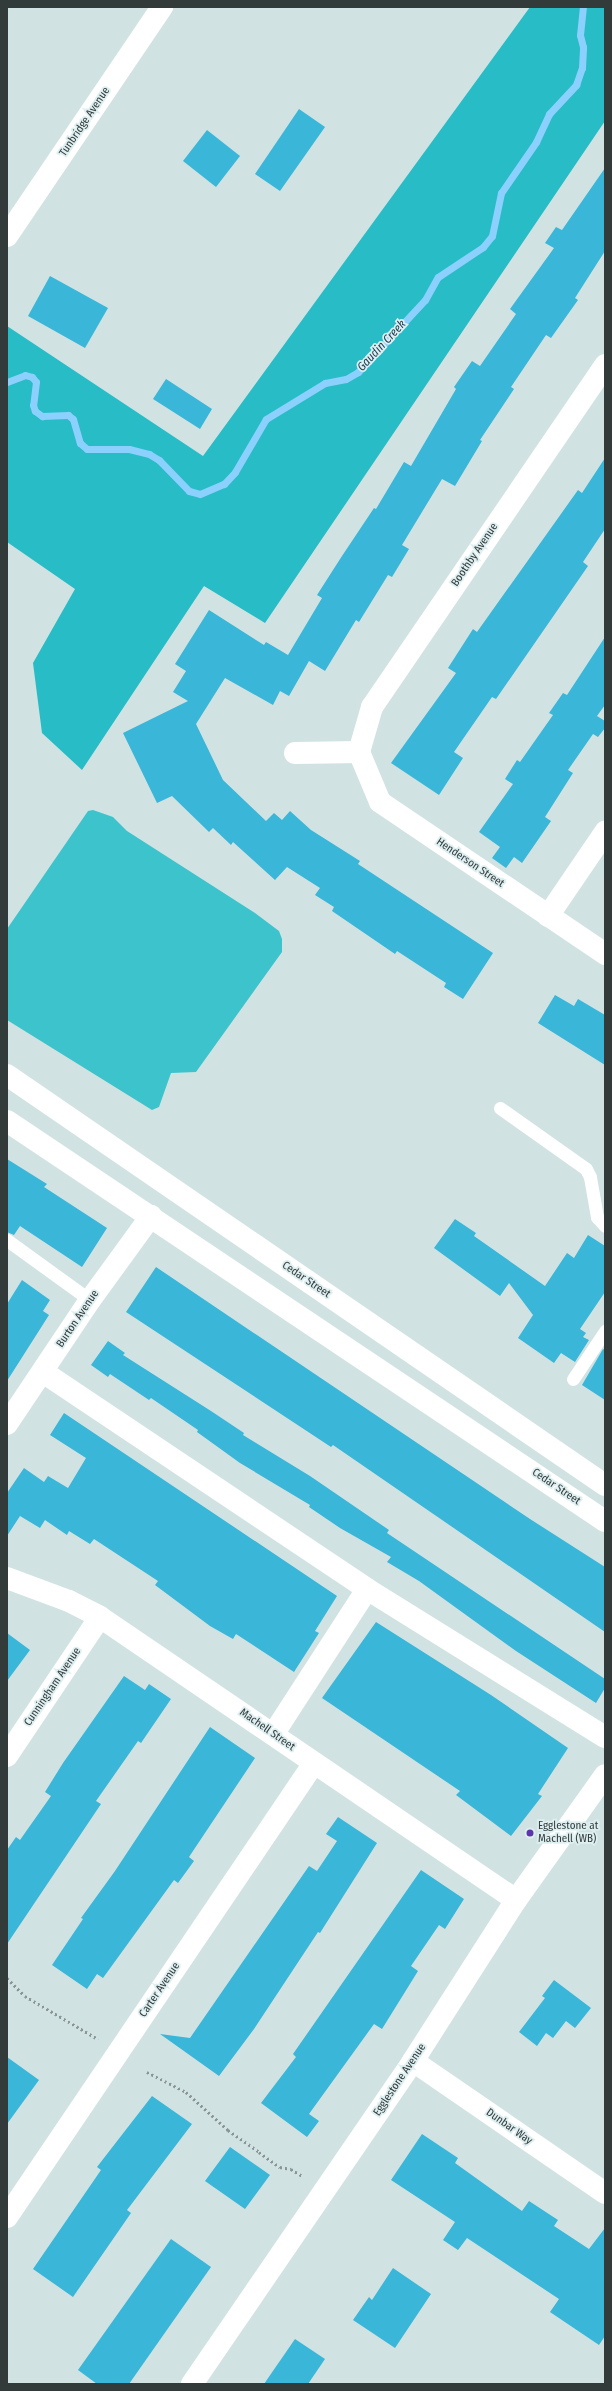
<!DOCTYPE html>
<html>
<head>
<meta charset="utf-8">
<style>
  body { margin:0 }
  #map { position:relative; width:612px; height:2391px; overflow:hidden; background:#d1e2e3; font-family:"Fira Sans Condensed",sans-serif }
  div>[style] { position:absolute }
  .green>* { inset:0; background:#3dc3cc }
  .forest>* { inset:0; background:#27bcc6 }
  .stream>* { height:7px; margin:-3.5px; padding:0 3.5px; transform-origin:3.5px; border-radius:3.5px; background:#8cd0fd }
  .building>* { inset:0; background:#39b6d8 }
  .path>* { height:2.5px; margin-top:-1.25px; transform-origin:0; background:repeating-linear-gradient(90deg,#899596 0 2px,transparent 0 5px) }
  .lane>* { height:13px; margin:-6.5px; padding:0 6.5px; transform-origin:6.5px; border-radius:6.5px; background:#fff }
  .street>* { height:22px; margin:-11px; padding:0 11px; transform-origin:11px; border-radius:11px; background:#fff }
  .secondary>* { height:22px; margin:-11px; padding:0 11px; transform-origin:11px; border-radius:11px; background:#fff }
  .dots>* { width:11px; height:11px; translate:-50% -50%; box-sizing:border-box; border:2px solid #deeff1; border-radius:50% }
  span { translate:-50% -50%; white-space:nowrap; text-align:center; line-height:1.15; -webkit-text-stroke:3.5px #deeff1; paint-order:stroke }
  .street-label { font-size:11px; color:#333a3a }
  .poi-label { font-size:11px; color:#333a3a }
  .left { translate:0 -50%; text-align:left }
  .water-label { font-size:12px; color:#173c53; font-style:italic }
  .frame { position:absolute; inset:0; border:8px solid #333a3a; pointer-events:none }
</style>
</head>
<body>
<div id="map">
  <div class="green">
    <div style="clip-path:polygon(93px 810px,113px 817px,127px 831px,255px 913px,279px 931px,282px 939px,282px 952px,196px 1072px,171px 1073px,159px 1107px,152px 1110px,7px 1020px,7px 929px,88px 811px)"></div>
  </div>
  <div class="forest">
    <div style="clip-path:polygon(530px 7px,605px 7px,605px 121px,265px 623px,204px 586px,82px 770px,42px 733px,33px 663px,75px 589px,7px 542px,7px 326px,203px 456px)"></div>
  </div>
  <div class="stream">
    <div style="left:7px;top:382px;width:19px;rotate:-21deg"></div>
    <div style="left:25px;top:375px;width:7px;rotate:16deg"></div>
    <div style="left:32px;top:377px;width:6px;rotate:51deg"></div>
    <div style="left:36px;top:382px;width:23px;rotate:97deg"></div>
    <div style="left:33px;top:405px;width:6px;rotate:72deg"></div>
    <div style="left:35px;top:411px;width:9px;rotate:36deg"></div>
    <div style="left:42px;top:416px;width:26px;rotate:-2deg"></div>
    <div style="left:68px;top:415px;width:6px;rotate:39deg"></div>
    <div style="left:73px;top:419px;width:25px;rotate:74deg"></div>
    <div style="left:80px;top:443px;width:9px;rotate:41deg"></div>
    <div style="left:87px;top:449px;width:42px"></div>
    <div style="left:129px;top:449px;width:21px;rotate:14deg"></div>
    <div style="left:149px;top:454px;width:12px;rotate:31deg"></div>
    <div style="left:159px;top:460px;width:43px;rotate:45.9deg"></div>
    <div style="left:189px;top:491px;width:11px;rotate:15deg"></div>
    <div style="left:200px;top:494px;width:26px;rotate:-23deg"></div>
    <div style="left:224px;top:484px;width:16px;rotate:-47deg"></div>
    <div style="left:235px;top:472px;width:61px;rotate:-59.7deg"></div>
    <div style="left:266px;top:419px;width:69px;rotate:-31.4deg"></div>
    <div style="left:325px;top:383px;width:21px;rotate:-11deg"></div>
    <div style="left:346px;top:379px;width:14px;rotate:-30deg"></div>
    <div style="left:358px;top:372px;width:98px;rotate:-47.1deg"></div>
    <div style="left:425px;top:300px;width:26px;rotate:-61deg"></div>
    <div style="left:438px;top:277px;width:54px;rotate:-33.7deg"></div>
    <div style="left:483px;top:247px;width:14px;rotate:-51deg"></div>
    <div style="left:492px;top:236px;width:44px;rotate:-78.2deg"></div>
    <div style="left:501px;top:193px;width:62px;rotate:-55.5deg"></div>
    <div style="left:536px;top:142px;width:31px;rotate:-65deg"></div>
    <div style="left:549px;top:114px;width:40px;rotate:-47deg"></div>
    <div style="left:576px;top:85px;width:18px;rotate:-71deg"></div>
    <div style="left:582px;top:68px;width:21px;rotate:-87deg"></div>
    <div style="left:583px;top:47px;width:12px;rotate:-104deg"></div>
    <div style="left:580px;top:35px;width:28px;rotate:-84deg"></div>
  </div>
  <div class="building">
    <div style="clip-path:polygon(299px 109px,325px 127px,280px 191px,255px 174px)"></div>
    <div style="clip-path:polygon(207px 130px,240px 156px,216px 187px,183px 161px)"></div>
    <div style="clip-path:polygon(605px 168px,605px 251px,575px 298px,578px 300px,551px 338px,546px 335px,511px 387px,514px 389px,480px 440px,482px 441px,455px 486px,442px 479px,402px 545px,409px 549px,392px 577px,388px 575px,359px 622px,356px 620px,325px 671px,309px 661px,289px 696px,280px 691px,273px 705px,225px 678px,196px 724px,223px 780px,266px 821px,274px 813px,282px 820px,290px 811px,311px 830px,360px 861px,358px 864px,493px 953px,463px 999px,444px 987px,446px 983px,397px 951px,395px 954px,332px 911px,334px 907px,315px 895px,320px 888px,287px 867px,275px 880px,233px 842px,231px 845px,213px 828px,209px 832px,172px 796px,157px 803px,123px 733px,188px 701px,173px 692px,186px 671px,175px 664px,209px 610px,264px 645px,266px 642px,288px 655px,322px 598px,317px 595px,342px 556px,374px 508px,376px 509px,404px 462px,411px 466px,456px 389px,454px 387px,472px 361px,480px 366px,516px 314px,510px 309px,554px 248px,545px 243px,556px 227px,562px 230px)"></div>
    <div style="clip-path:polygon(50px 276px,108px 308px,85px 348px,28px 316px)"></div>
    <div style="clip-path:polygon(166px 379px,212px 409px,200px 429px,153px 399px)"></div>
    <div style="clip-path:polygon(605px 458px,605px 529px,583px 562px,588px 566px,496px 699px,492px 697px,454px 752px,463px 758px,439px 795px,391px 763px,456px 673px,448px 668px,473px 629px,477px 632px,578px 490px,582px 493px)"></div>
    <div style="clip-path:polygon(605px 637px,605px 705px,597px 716px,605px 721px,605px 728px,598px 737px,593px 734px,568px 770px,573px 773px,545px 817px,551px 821px,522px 863px,514px 857px,506px 868px,492px 858px,500px 847px,479px 832px,513px 784px,505px 779px,517px 760px,520px 762px,553px 715px,549px 713px,563px 693px,567px 695px)"></div>
    <div style="clip-path:polygon(555px 995px,574px 1006px,578px 999px,605px 1015px,605px 1065px,538px 1023px)"></div>
    <div style="clip-path:polygon(7px 1159px,47px 1184px,44px 1187px,107px 1228px,82px 1267px,20px 1226px,14px 1235px,7px 1232px)"></div>
    <div style="clip-path:polygon(455px 1219px,476px 1233px,474px 1236px,545px 1286px,567px 1253px,574px 1258px,588px 1235px,605px 1246px,605px 1292px,580px 1329px,586px 1333px,583px 1337px,589px 1340px,575px 1362px,561px 1353px,554px 1363px,518px 1338px,533px 1315px,509px 1283px,500px 1296px,434px 1248px)"></div>
    <div style="clip-path:polygon(156px 1267px,530px 1519px,605px 1567px,605px 1632px,333px 1445px,331px 1447px,126px 1312px)"></div>
    <div style="clip-path:polygon(22px 1280px,50px 1300px,43px 1311px,49px 1315px,7px 1381px,7px 1304px)"></div>
    <div style="clip-path:polygon(108px 1341px,125px 1353px,123px 1355px,211px 1411px,244px 1433px,243px 1435px,310px 1476px,389px 1530px,387px 1533px,605px 1679px,605px 1688px,596px 1703px,516px 1651px,419px 1581px,387px 1562px,391px 1557px,340px 1528px,309px 1507px,310px 1505px,240px 1463px,197px 1432px,198px 1430px,151px 1398px,149px 1400px,110px 1374px,108px 1377px,91px 1365px)"></div>
    <div style="clip-path:polygon(603px 1349px,605px 1350px,605px 1400px,582px 1385px)"></div>
    <div style="clip-path:polygon(64px 1413px,337px 1596px,315px 1631px,319px 1633px,294px 1672px,236px 1634px,233px 1639px,210px 1626px,155px 1585px,158px 1581px,94px 1539px,90px 1544px,69px 1531px,67px 1535px,45px 1520px,40px 1528px,20px 1516px,7px 1536px,7px 1493px,24px 1468px,44px 1482px,48px 1476px,68px 1488px,86px 1458px,50px 1435px)"></div>
    <div style="clip-path:polygon(376px 1622px,491px 1695px,568px 1748px,538px 1794px,542px 1796px,511px 1836px,456px 1795px,460px 1791px,322px 1698px)"></div>
    <div style="clip-path:polygon(7px 1633px,30px 1650px,7px 1681px)"></div>
    <div style="clip-path:polygon(124px 1676px,145px 1690px,149px 1684px,171px 1699px,141px 1743px,138px 1741px,96px 1801px,101px 1804px,7px 1944px,7px 1850px,16px 1837px,20px 1840px,51px 1796px,45px 1792px,63px 1763px)"></div>
    <div style="clip-path:polygon(210px 1727px,255px 1758px,189px 1857px,194px 1861px,178px 1883px,174px 1880px,103px 1978px,97px 1974px,87px 1989px,52px 1965px,83px 1919px,81px 1918px,115px 1871px)"></div>
    <div style="clip-path:polygon(338px 1817px,377px 1843px,320px 1933px,318px 1932px,254px 2029px,219px 2076px,160px 2034px,190px 2038px,309px 1866px,317px 1871px,337px 1841px,326px 1834px)"></div>
    <div style="clip-path:polygon(421px 1870px,464px 1899px,445px 1929px,439px 1925px,411px 1966px,418px 1971px,382px 2029px,374px 2024px,309px 2114px,319px 2121px,307px 2137px,261px 2103px,296px 2057px,293px 2054px)"></div>
    <div style="clip-path:polygon(554px 1980px,591px 2008px,575px 2028px,566px 2021px,553px 2038px,546px 2033px,537px 2046px,519px 2032px,545px 1998px,542px 1996px)"></div>
    <div style="clip-path:polygon(7px 2057px,39px 2080px,7px 2124px)"></div>
    <div style="clip-path:polygon(152px 2096px,192px 2124px,127px 2210px,131px 2213px,73px 2297px,33px 2269px,101px 2170px,97px 2167px)"></div>
    <div style="clip-path:polygon(422px 2134px,458px 2158px,455px 2163px,522px 2211px,529px 2201px,558px 2220px,554px 2226px,589px 2249px,605px 2228px,605px 2336px,599px 2345px,550px 2312px,559px 2299px,467px 2238px,458px 2250px,443px 2240px,455px 2222px,391px 2180px)"></div>
    <div style="clip-path:polygon(230px 2147px,270px 2175px,245px 2209px,205px 2181px)"></div>
    <div style="clip-path:polygon(171px 2239px,211px 2267px,129px 2384px,97px 2384px,78px 2370px)"></div>
    <div style="clip-path:polygon(393px 2268px,431px 2294px,395px 2348px,353px 2320px,369px 2297px,372px 2300px)"></div>
    <div style="clip-path:polygon(295px 2339px,325px 2359px,308px 2384px,264px 2384px)"></div>
  </div>
  <div class="path">
    <div style="left:7px;top:1978px;width:25px;rotate:45deg"></div>
    <div style="left:25px;top:1996px;width:85px;rotate:30.5deg"></div>
    <div style="left:147px;top:2072px;width:44px;rotate:27.1deg"></div>
    <div style="left:186px;top:2092px;width:57px;rotate:42.1deg"></div>
    <div style="left:228px;top:2130px;width:38px;rotate:35deg"></div>
    <div style="left:259px;top:2152px;width:26px;rotate:36deg"></div>
    <div style="left:280px;top:2167px;width:11px;rotate:10deg"></div>
    <div style="left:291px;top:2169px;width:13px;rotate:32deg"></div>
  </div>
  <div class="lane">
    <div style="left:500px;top:1108px;width:105px;rotate:35.3deg"></div>
    <div style="left:586px;top:1169px;width:9px;rotate:63deg"></div>
    <div style="left:590px;top:1177px;width:41px;rotate:80.1deg"></div>
    <div style="left:597px;top:1217px;width:12px;rotate:48deg"></div>
    <div style="left:7px;top:1240px;width:102px;rotate:35.9deg"></div>
    <div style="left:573px;top:1379px;width:58px;rotate:-56.3deg"></div>
  </div>
  <div class="street">
    <div style="left:7px;top:236px;width:277px;rotate:-55.9deg"></div>
    <div style="left:359px;top:752px;width:47px;rotate:-73.9deg"></div>
    <div style="left:372px;top:707px;width:414px;rotate:-55.7deg"></div>
    <div style="left:359px;top:752px;width:54px;rotate:67.2deg"></div>
    <div style="left:380px;top:802px;width:272px;rotate:34deg"></div>
    <div style="left:295px;top:753px;width:64px;rotate:-0.9deg"></div>
    <div style="left:548px;top:916px;width:102px;rotate:-55.8deg"></div>
    <div style="left:43px;top:1372px;width:390px;rotate:33.8deg"></div>
    <div style="left:367px;top:1589px;width:280px;rotate:31.9deg"></div>
    <div style="left:7px;top:1424px;width:149px;rotate:-56.2deg"></div>
    <div style="left:90px;top:1300px;width:104px;rotate:-54deg"></div>
    <div style="left:7px;top:1578px;width:66px;rotate:20.4deg"></div>
    <div style="left:69px;top:1601px;width:35px;rotate:27deg"></div>
    <div style="left:100px;top:1617px;width:503px;rotate:34.23deg"></div>
    <div style="left:274px;top:1733px;width:171px;rotate:-57.1deg"></div>
    <div style="left:7px;top:1756px;width:167px;rotate:-56.2deg"></div>
    <div style="left:413px;top:2061px;width:233px;rotate:34.5deg"></div>
    <div style="left:7px;top:2217px;width:548px;rotate:-55.93deg"></div>
    <div style="left:192px;top:2384px;width:391px;rotate:-55.6deg"></div>
    <div style="left:413px;top:2061px;width:191px;rotate:-57.4deg"></div>
    <div style="left:516px;top:1900px;width:153px;rotate:-54.5deg"></div>
  </div>
  <div class="secondary">
    <div style="left:7px;top:1075px;width:725px;rotate:34.44deg"></div>
    <div style="left:7px;top:1121px;width:719px;rotate:33.78deg"></div>
  </div>
  <div class="dots">
    <div style="left:530px;top:1833px;background:#5f35ad"></div>
  </div>
  <div class="street-label">
    <span style="left:85px;top:122px;rotate:-56deg">Tunbridge Avenue</span>
    <span style="left:475px;top:555px;rotate:-56deg">Boothby Avenue</span>
    <span style="left:470px;top:863px;rotate:34deg">Henderson Street</span>
    <span style="left:306px;top:1280px;rotate:34deg">Cedar Street</span>
    <span style="left:78px;top:1319px;rotate:-56deg">Burton Avenue</span>
    <span style="left:556px;top:1487px;rotate:34deg">Cedar Street</span>
    <span style="left:53px;top:1687px;rotate:-56deg">Cunningham Avenue</span>
    <span style="left:267px;top:1730px;rotate:35deg">Machell Street</span>
    <span style="left:160px;top:1990px;rotate:-56deg">Carter Avenue</span>
    <span style="left:400px;top:2080px;rotate:-56deg">Egglestone Avenue</span>
    <span style="left:509px;top:2127px;rotate:35deg">Dunbar Way</span>
  </div>
  <div class="poi-label">
    <span class="left" style="left:538px;top:1833px">Egglestone at<br>Machell (WB)</span>
  </div>
  <div class="water-label">
    <span style="left:382px;top:346px;rotate:-47deg">Gaudin Creek</span>
  </div>
  <div class="frame"></div>
</div>
</body>
</html>
